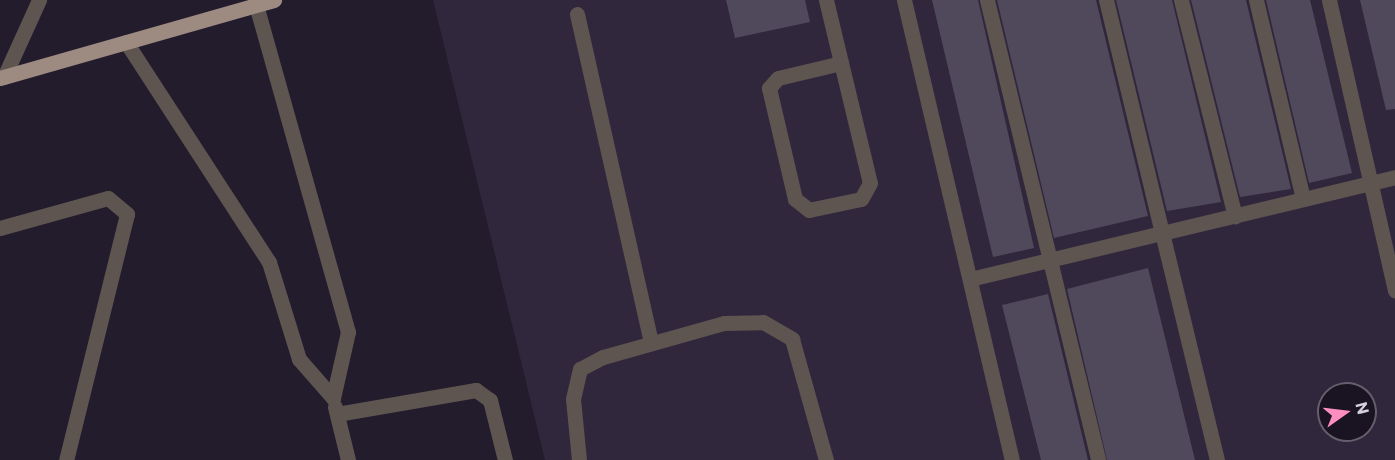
<!DOCTYPE html>
<html>
<head>
<meta charset="utf-8">
<style>
  body { margin:0 }
  #map { position:relative; width:1395px; height:460px; overflow:hidden; background:#231c2c; font-family:Commissioner,sans-serif }
  div>[style] { position:absolute }
  .built>* { inset:0; background:#30273c }
  .building>* { inset:0; background:#50495b }
  .minor>* { height:15px; margin:-7.5px; padding:0 7.5px; transform-origin:7.5px; border-radius:7.5px; background:#5e5551 }
  .major>* { height:15px; margin:-7.5px; padding:0 7.5px; transform-origin:7.5px; border-radius:7.5px; background:#9d8b81 }
  span { translate:-50% -50%; white-space:nowrap; text-align:center; line-height:1.15; -webkit-text-stroke:4.5px #1a1322; paint-order:stroke }
  .north { position:absolute; left:1317px; top:382px; width:60px; height:60px; box-sizing:border-box; background:#1a1322; border:2px solid #655f6c; border-radius:50%; rotate:76deg; font-size:16px; font-weight:700; line-height:24px; text-align:center; color:#d5d1dc }
  .north::after { content:''; display:block; margin:auto; width:21px; height:27px; background:#fd8ec0; clip-path:polygon(50% 0,100% 100%,50% 72%,0 100%) }
</style>
</head>
<body>
<div id="map">
  <div class="built">
    <div style="clip-path:polygon(evenodd,433px 0,1395px 0,1395px 460px,545px 460px,433px 0,1329px 394px,1365px 394px,1365px 430px,1329px 430px,1329px 394px)"></div>
  </div>
  <div class="building">
    <div style="clip-path:polygon(726px 0,805px 0,810px 22px,735px 38px)"></div>
    <div style="clip-path:polygon(932px 0,978px 0,1034px 248px,993px 257px)"></div>
    <div style="clip-path:polygon(997px 0,1096px 0,1148px 216px,1054px 238px)"></div>
    <div style="clip-path:polygon(1116px 0,1172px 0,1221px 202px,1167px 211px)"></div>
    <div style="clip-path:polygon(1191px 0,1246px 0,1291px 189px,1240px 197px)"></div>
    <div style="clip-path:polygon(1266px 0,1310px 0,1352px 173px,1309px 183px)"></div>
    <div style="clip-path:polygon(1360px 0,1395px 0,1395px 109px,1386px 110px)"></div>
    <div style="clip-path:polygon(1148px 268px,1195px 460px,1107px 460px,1067px 289px)"></div>
    <div style="clip-path:polygon(1048px 294px,1088px 460px,1041px 460px,1002px 305px)"></div>
  </div>
  <div class="minor">
    <div style="left:826px;top:0;width:188px;rotate:76.5deg"></div>
    <div style="left:870px;top:183px;width:18px;rotate:119deg"></div>
    <div style="left:861px;top:199px;width:53px;rotate:168.1deg"></div>
    <div style="left:809px;top:210px;width:18px;rotate:-142deg"></div>
    <div style="left:795px;top:199px;width:114px;rotate:-103.2deg"></div>
    <div style="left:769px;top:88px;width:13px;rotate:-48deg"></div>
    <div style="left:778px;top:78px;width:65px;rotate:-13.4deg"></div>
    <div style="left:904px;top:0;width:473px;rotate:76.8deg"></div>
    <div style="left:987px;top:0;width:473px;rotate:76.4deg"></div>
    <div style="left:1181px;top:0;width:223px;rotate:76deg"></div>
    <div style="left:1256px;top:0;width:204px;rotate:76.7deg"></div>
    <div style="left:1329px;top:0;width:298px;rotate:77.2deg"></div>
    <div style="left:577px;top:14px;width:337px;rotate:77.3deg"></div>
    <div style="left:126px;top:42px;width:262px;rotate:57deg"></div>
    <div style="left:269px;top:262px;width:102px;rotate:72.8deg"></div>
    <div style="left:299px;top:359px;width:52px;rotate:48.9deg"></div>
    <div style="left:333px;top:398px;width:68px;rotate:-77.2deg"></div>
    <div style="left:348px;top:332px;width:340px;rotate:-105.7deg"></div>
    <div style="left:4px;top:77px;width:85px;rotate:-65.6deg"></div>
    <div style="left:0;top:228px;width:112px;rotate:-15.5deg"></div>
    <div style="left:108px;top:198px;width:25px;rotate:40deg"></div>
    <div style="left:127px;top:214px;width:253px;rotate:103.9deg"></div>
    <div style="left:970px;top:279px;width:197px;rotate:-13.5deg"></div>
    <div style="left:1162px;top:233px;width:240px;rotate:-103.5deg"></div>
    <div style="left:335px;top:407px;width:55px;rotate:76.2deg"></div>
    <div style="left:337px;top:414px;width:141px;rotate:-9.8deg"></div>
    <div style="left:476px;top:390px;width:17px;rotate:36deg"></div>
    <div style="left:490px;top:400px;width:62px;rotate:76deg"></div>
    <div style="left:579px;top:460px;width:61px;rotate:-95.6deg"></div>
    <div style="left:573px;top:399px;width:31px;rotate:-77deg"></div>
    <div style="left:580px;top:369px;width:26px;rotate:-28deg"></div>
    <div style="left:603px;top:357px;width:126px;rotate:-15.7deg"></div>
    <div style="left:724px;top:323px;width:39px;rotate:-1deg"></div>
    <div style="left:763px;top:322px;width:34px;rotate:30deg"></div>
    <div style="left:792px;top:339px;width:126px;rotate:74.3deg"></div>
    <div style="left:1217px;top:460px;width:234px;rotate:-103.6deg"></div>
    <div style="left:1162px;top:233px;width:240px;rotate:-13.5deg"></div>
  </div>
  <div class="major">
    <div style="left:0;top:78px;width:285px;rotate:-15.9deg"></div>
  </div>
  <div class="north">N</div>
</div>
</body>
</html>
